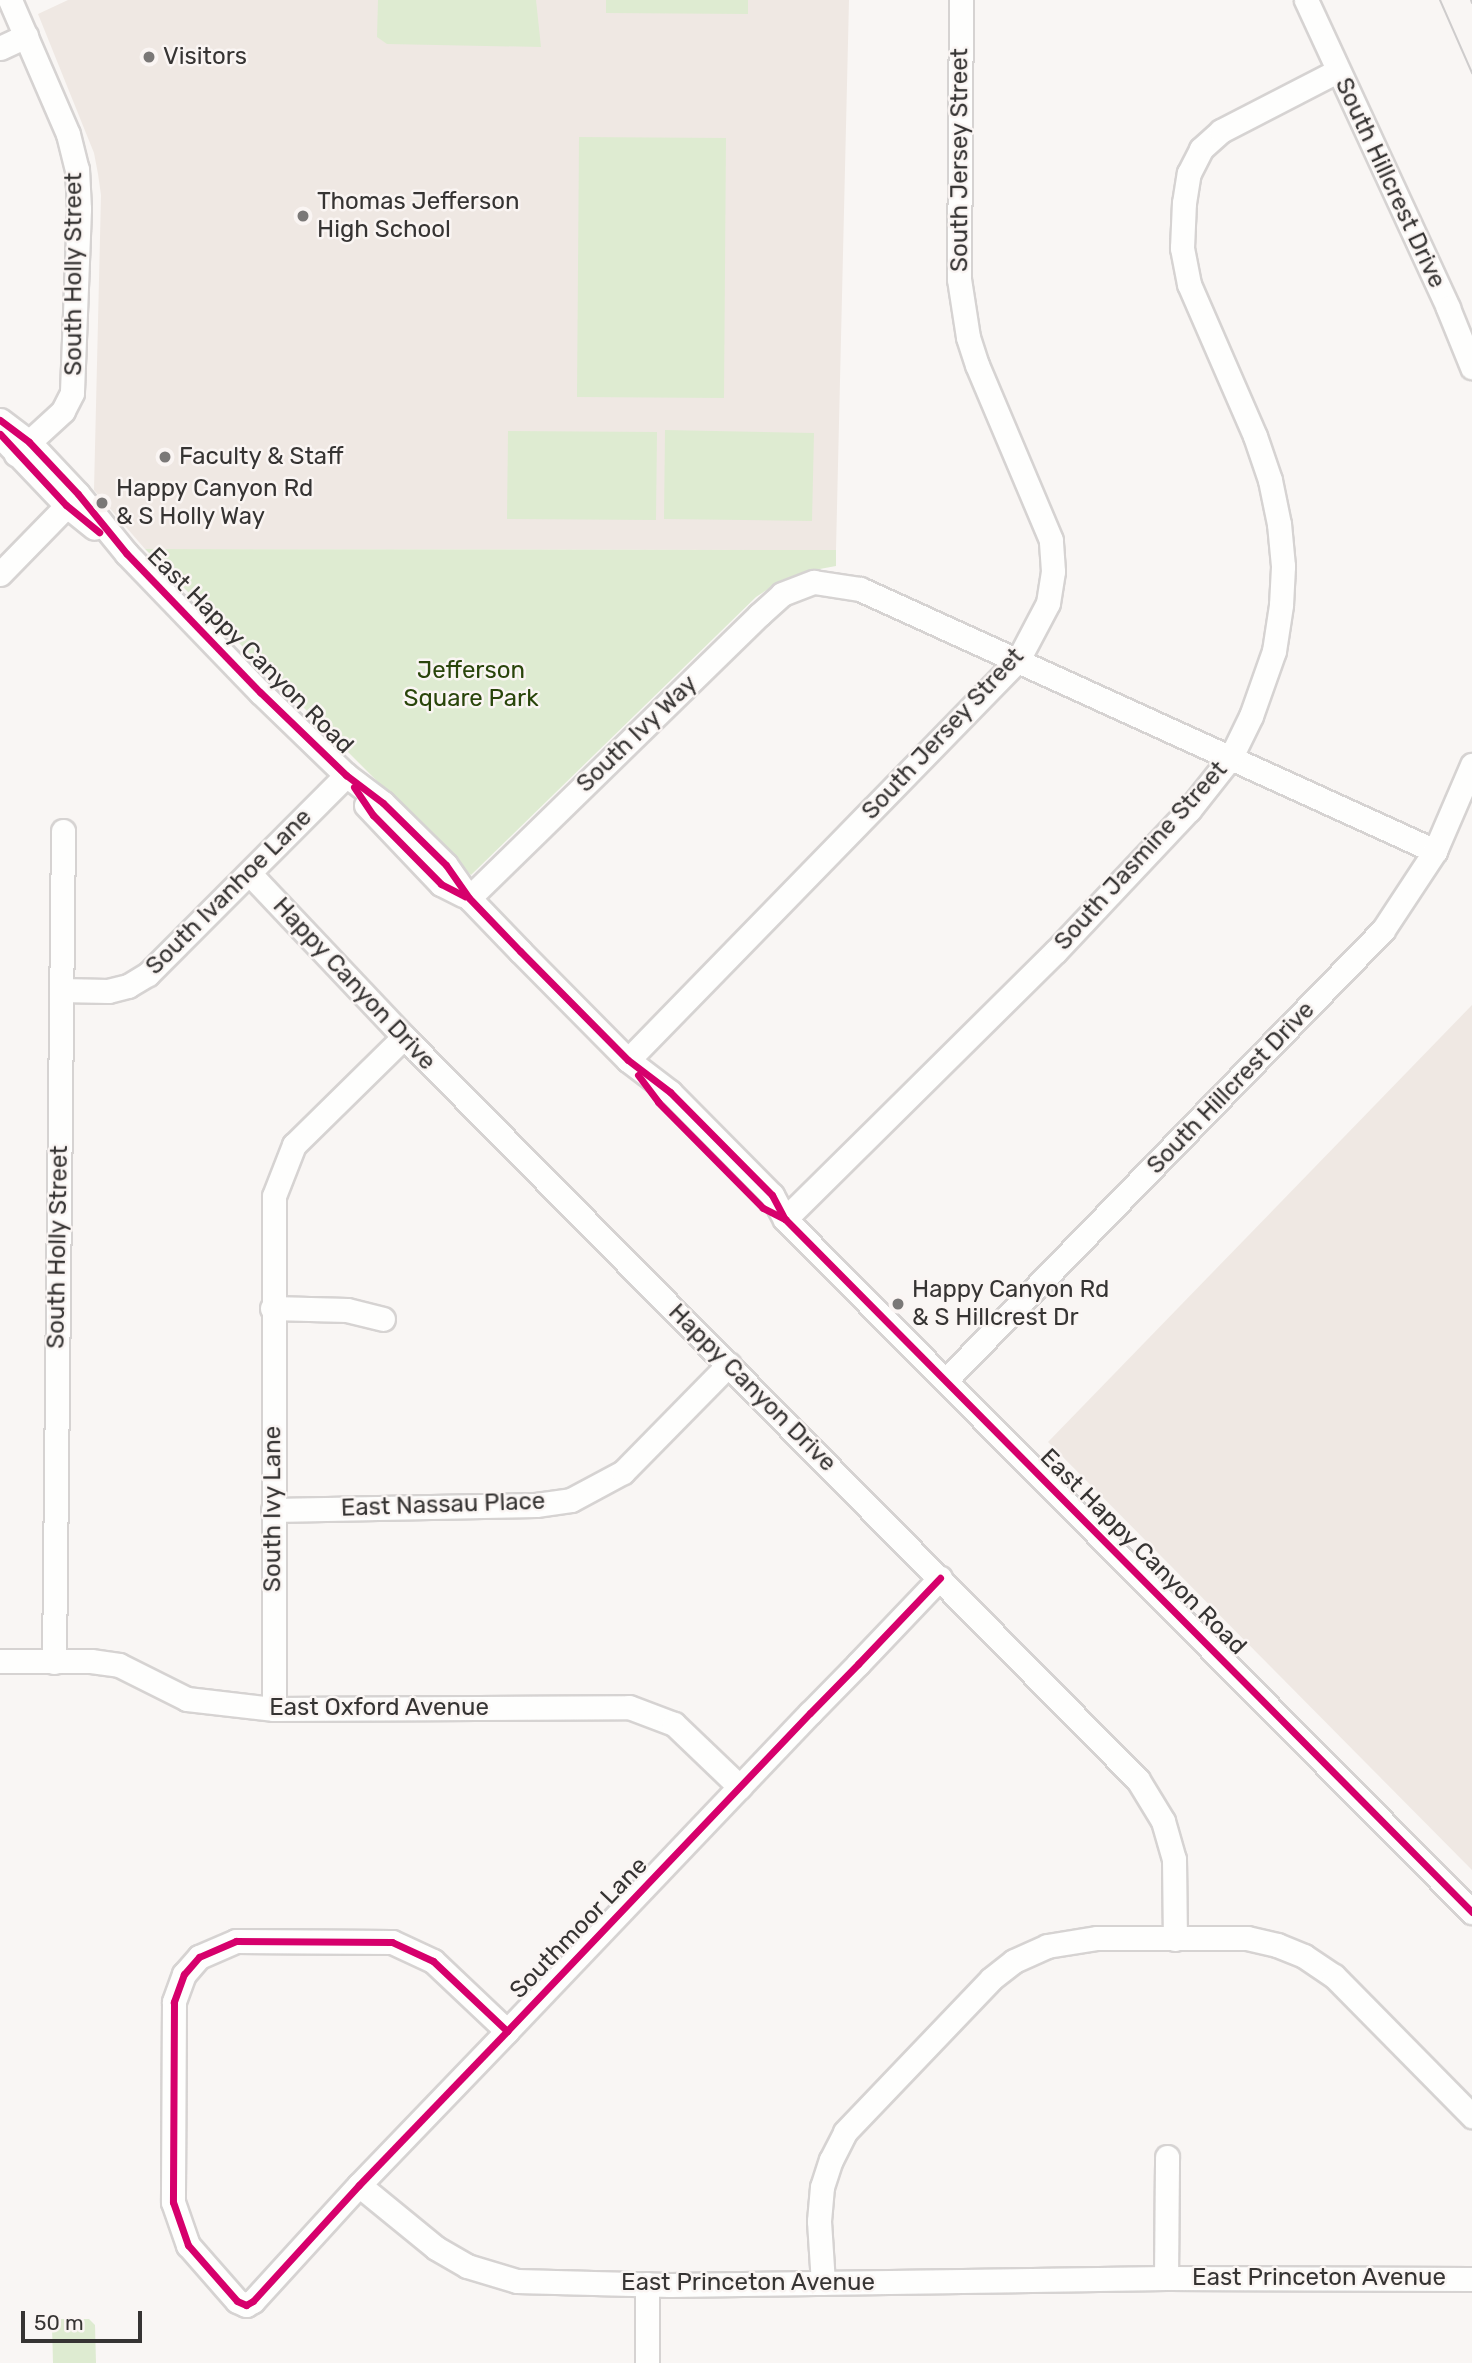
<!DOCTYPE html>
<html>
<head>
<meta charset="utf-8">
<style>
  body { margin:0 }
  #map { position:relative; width:1472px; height:2363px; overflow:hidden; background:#f9f6f4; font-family:Rubik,sans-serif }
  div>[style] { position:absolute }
  .built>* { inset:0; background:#efe8e3 }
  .green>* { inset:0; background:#deebd1 }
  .roads { filter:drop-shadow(2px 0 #d6d3d2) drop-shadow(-2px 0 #d6d3d2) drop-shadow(0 2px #d6d3d2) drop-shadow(0 -2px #d6d3d2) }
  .minor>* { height:23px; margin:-11.5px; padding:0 11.5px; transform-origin:11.5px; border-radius:11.5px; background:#fefefd }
  .tram>* { height:2px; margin:-1px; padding:0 1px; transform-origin:1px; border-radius:1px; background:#cecccc }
  .cycleway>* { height:7px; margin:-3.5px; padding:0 3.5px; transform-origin:3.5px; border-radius:3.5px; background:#d6006c }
  .dots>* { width:19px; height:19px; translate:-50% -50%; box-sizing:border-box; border:4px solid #faf5f3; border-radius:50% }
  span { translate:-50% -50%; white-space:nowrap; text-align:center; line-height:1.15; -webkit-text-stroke:5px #faf5f3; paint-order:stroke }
  .poi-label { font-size:24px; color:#363433 }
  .left { translate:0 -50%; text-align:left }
  .street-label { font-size:24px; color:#363433 }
  .park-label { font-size:24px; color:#29450a }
  .scale { position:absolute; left:21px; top:2311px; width:121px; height:32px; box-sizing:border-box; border:4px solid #363433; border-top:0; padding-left:9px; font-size:21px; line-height:24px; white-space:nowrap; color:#363433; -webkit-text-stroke:5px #faf5f3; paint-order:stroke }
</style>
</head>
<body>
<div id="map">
  <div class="built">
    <div style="clip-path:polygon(68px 0,849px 0,836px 550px,145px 549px,94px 490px,101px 195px,98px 174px,94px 153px,38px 14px)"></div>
    <div style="clip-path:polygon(1472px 1005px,1472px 1870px,1048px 1442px)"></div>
  </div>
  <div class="green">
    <div style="clip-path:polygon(378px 0,536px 0,541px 47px,387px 44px,377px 37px)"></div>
    <div style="clip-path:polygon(606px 0,748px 0,748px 14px,606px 13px)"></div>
    <div style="clip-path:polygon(579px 137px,726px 138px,724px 398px,577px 397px)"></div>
    <div style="clip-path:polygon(665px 430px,814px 433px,812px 521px,664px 519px)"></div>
    <div style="clip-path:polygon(508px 431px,657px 432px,656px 520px,507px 519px)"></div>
    <div style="clip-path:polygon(145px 549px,836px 550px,836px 566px,809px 571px,782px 580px,756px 597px,471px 875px)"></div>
    <div style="clip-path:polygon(58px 2319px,89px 2319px,95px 2325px,96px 2363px,53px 2363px,52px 2326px)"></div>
  </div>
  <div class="roads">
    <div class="minor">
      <div style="left:10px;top:0;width:146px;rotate:66.6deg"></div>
      <div style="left:68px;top:134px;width:36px;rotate:76deg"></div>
      <div style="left:77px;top:169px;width:40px;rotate:87.1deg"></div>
      <div style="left:79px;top:209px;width:184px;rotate:92.2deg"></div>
      <div style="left:72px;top:393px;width:20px;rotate:117deg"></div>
      <div style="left:63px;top:411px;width:64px;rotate:137.5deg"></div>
      <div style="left:1306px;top:0;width:339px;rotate:65.2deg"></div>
      <div style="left:1448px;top:308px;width:64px;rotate:67.9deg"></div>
      <div style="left:0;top:48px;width:29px;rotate:-25deg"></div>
      <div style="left:0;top:420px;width:36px;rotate:37deg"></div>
      <div style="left:29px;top:442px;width:71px;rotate:46.7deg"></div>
      <div style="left:78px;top:494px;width:77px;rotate:50.8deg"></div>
      <div style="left:127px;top:554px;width:192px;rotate:46.1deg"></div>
      <div style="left:260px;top:692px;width:120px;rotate:44deg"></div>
      <div style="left:346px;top:775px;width:46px;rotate:37.1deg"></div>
      <div style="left:383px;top:803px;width:88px;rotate:44.5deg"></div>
      <div style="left:446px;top:865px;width:40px;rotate:55.1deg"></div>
      <div style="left:469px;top:898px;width:74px;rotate:46.1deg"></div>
      <div style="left:520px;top:951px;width:153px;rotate:45.3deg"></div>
      <div style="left:628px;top:1060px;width:53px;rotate:37.3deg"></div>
      <div style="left:670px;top:1092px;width:145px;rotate:45.3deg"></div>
      <div style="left:772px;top:1195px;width:27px;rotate:62deg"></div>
      <div style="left:785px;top:1219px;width:976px;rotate:45.25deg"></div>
      <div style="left:6px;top:442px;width:87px;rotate:46.4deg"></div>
      <div style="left:66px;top:505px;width:36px;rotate:39deg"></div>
      <div style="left:0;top:574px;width:109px;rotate:-45.7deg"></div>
      <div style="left:366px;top:805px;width:109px;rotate:46.5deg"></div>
      <div style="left:441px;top:884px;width:25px;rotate:27deg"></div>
      <div style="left:250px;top:874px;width:224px;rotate:46.6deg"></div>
      <div style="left:404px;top:1037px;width:1044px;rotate:45.35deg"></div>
      <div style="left:1138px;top:1780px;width:48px;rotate:58.6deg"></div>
      <div style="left:1163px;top:1821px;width:40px;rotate:74deg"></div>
      <div style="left:1174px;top:1859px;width:80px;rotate:89.3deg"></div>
      <div style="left:469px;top:898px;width:405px;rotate:-44.3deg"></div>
      <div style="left:759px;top:615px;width:31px;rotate:-42deg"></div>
      <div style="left:782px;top:594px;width:34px;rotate:-21deg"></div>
      <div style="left:814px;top:582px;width:47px;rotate:8.7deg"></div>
      <div style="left:860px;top:589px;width:632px;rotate:24.5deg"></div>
      <div style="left:61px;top:990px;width:47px;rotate:1.2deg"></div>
      <div style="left:108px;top:991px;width:21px;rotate:-14deg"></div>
      <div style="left:128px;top:986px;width:23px;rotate:-31deg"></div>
      <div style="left:148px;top:974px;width:281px;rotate:-45.1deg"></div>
      <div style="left:628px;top:1060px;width:559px;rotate:-45.73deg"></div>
      <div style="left:1018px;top:660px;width:64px;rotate:-62.2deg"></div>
      <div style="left:1048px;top:603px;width:32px;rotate:-81deg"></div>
      <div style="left:1053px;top:571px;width:31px;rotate:-94deg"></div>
      <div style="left:1051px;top:540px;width:190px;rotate:-112.9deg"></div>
      <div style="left:977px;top:365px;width:29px;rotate:-108deg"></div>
      <div style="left:968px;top:337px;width:59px;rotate:-98.8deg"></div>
      <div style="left:959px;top:279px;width:279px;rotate:-89.6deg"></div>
      <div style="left:785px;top:1219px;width:381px;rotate:-44.7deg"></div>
      <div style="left:1056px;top:951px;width:194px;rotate:-46.7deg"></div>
      <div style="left:1189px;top:810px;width:68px;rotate:-51.6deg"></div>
      <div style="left:1231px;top:757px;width:46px;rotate:-64deg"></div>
      <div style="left:1251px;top:716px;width:69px;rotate:-70.5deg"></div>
      <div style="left:1274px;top:651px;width:47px;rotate:-81.3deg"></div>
      <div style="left:1281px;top:605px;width:39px;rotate:-87deg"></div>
      <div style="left:1283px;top:566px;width:42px;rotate:-95.4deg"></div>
      <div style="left:1279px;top:524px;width:45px;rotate:-101.6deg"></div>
      <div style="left:1270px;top:480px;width:46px;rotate:-108.8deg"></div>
      <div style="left:1255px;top:436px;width:166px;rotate:-113.5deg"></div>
      <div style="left:1189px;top:284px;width:37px;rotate:-101deg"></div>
      <div style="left:1182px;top:248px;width:45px;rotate:-87.5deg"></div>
      <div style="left:1184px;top:203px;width:30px;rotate:-81deg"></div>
      <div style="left:1189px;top:173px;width:27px;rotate:-63deg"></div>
      <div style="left:1201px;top:149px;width:27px;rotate:-42deg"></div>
      <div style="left:1221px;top:131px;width:131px;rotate:-27.3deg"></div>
      <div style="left:272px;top:1308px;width:75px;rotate:1.5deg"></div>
      <div style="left:347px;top:1310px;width:37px;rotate:14deg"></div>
      <div style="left:946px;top:1380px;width:627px;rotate:-45.84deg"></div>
      <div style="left:1383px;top:930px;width:95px;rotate:-56.6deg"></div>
      <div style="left:1435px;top:851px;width:94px;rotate:-66.7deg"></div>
      <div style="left:273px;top:1510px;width:263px;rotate:-1.1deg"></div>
      <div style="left:536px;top:1505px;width:35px;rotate:-8deg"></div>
      <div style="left:571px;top:1500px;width:59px;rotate:-28.3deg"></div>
      <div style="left:623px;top:1472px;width:151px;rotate:-45.5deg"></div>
      <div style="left:0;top:1661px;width:91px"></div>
      <div style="left:91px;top:1661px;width:28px;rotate:8deg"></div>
      <div style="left:119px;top:1665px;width:76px;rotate:26.6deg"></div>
      <div style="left:187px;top:1699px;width:88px;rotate:6.6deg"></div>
      <div style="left:274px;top:1709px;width:355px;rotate:-0.3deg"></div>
      <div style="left:629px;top:1707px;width:48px;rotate:20.7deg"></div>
      <div style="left:674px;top:1724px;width:91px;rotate:43.7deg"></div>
      <div style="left:54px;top:1662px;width:831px;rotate:-89.38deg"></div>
      <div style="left:274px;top:1709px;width:513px;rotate:-90deg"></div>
      <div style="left:274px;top:1196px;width:55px;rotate:-68.6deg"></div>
      <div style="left:294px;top:1145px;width:154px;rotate:-44.5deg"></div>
      <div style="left:507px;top:2031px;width:102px;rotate:-136.6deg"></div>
      <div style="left:433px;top:1961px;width:45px;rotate:-155.1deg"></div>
      <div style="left:392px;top:1942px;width:156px;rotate:-179.6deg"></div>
      <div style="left:236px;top:1941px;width:40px;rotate:156.6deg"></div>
      <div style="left:199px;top:1957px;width:23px;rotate:131deg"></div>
      <div style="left:184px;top:1974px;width:30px;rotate:110deg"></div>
      <div style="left:174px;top:2002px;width:200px;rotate:90.3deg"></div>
      <div style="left:173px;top:2202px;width:46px;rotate:70.8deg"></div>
      <div style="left:188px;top:2245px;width:74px;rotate:48.8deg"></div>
      <div style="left:237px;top:2301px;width:10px;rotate:24deg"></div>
      <div style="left:246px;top:2305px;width:8px;rotate:-30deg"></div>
      <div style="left:253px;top:2301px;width:157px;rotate:-47.6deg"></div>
      <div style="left:359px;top:2185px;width:214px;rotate:-46.1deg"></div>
      <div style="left:507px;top:2031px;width:439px;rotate:-46.4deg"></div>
      <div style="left:810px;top:1713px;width:69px;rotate:-45.6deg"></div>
      <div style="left:858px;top:1664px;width:119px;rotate:-46.4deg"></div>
      <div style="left:359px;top:2185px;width:99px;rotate:39.3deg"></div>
      <div style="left:436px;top:2248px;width:36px;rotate:30deg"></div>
      <div style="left:467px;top:2266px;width:52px;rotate:16.7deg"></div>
      <div style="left:517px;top:2281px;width:153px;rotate:1.5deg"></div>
      <div style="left:670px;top:2285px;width:496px;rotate:-0.8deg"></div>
      <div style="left:1166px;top:2278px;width:306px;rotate:0.2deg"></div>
      <div style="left:1166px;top:2278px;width:121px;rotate:-89.5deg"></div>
      <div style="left:823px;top:2283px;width:62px;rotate:-93.7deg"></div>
      <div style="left:819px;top:2221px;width:34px;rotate:-85deg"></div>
      <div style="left:822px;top:2187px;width:28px;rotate:-72deg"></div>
      <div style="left:831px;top:2160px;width:31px;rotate:-63deg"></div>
      <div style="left:845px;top:2132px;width:211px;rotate:-46.3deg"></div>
      <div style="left:991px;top:1979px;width:29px;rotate:-38deg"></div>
      <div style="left:1014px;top:1961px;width:36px;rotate:-24deg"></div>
      <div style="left:1047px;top:1946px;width:51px;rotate:-9.1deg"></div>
      <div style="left:1097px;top:1938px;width:150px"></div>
      <div style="left:1247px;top:1938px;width:31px;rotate:13deg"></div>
      <div style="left:1277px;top:1945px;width:29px;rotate:22deg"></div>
      <div style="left:1304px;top:1956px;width:36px;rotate:34deg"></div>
      <div style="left:1334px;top:1976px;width:197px;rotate:45.4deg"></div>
      <div style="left:647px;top:2363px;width:79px;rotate:-90deg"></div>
    </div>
  </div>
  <div class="tram">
    <div style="left:1440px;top:0;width:80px;rotate:66.3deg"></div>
    <div style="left:1471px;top:0;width:3px;rotate:72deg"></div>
  </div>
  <div class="cycleway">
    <div style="left:0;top:420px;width:36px;rotate:37deg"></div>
    <div style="left:29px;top:442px;width:71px;rotate:46.7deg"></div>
    <div style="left:78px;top:494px;width:77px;rotate:50.8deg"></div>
    <div style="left:127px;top:554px;width:192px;rotate:46.1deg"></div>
    <div style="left:260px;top:692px;width:120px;rotate:44deg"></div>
    <div style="left:346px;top:775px;width:46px;rotate:37.1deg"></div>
    <div style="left:383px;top:803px;width:88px;rotate:44.5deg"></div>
    <div style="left:446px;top:865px;width:40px;rotate:55.1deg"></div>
    <div style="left:469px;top:898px;width:74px;rotate:46.1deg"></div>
    <div style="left:520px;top:951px;width:153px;rotate:45.3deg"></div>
    <div style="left:628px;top:1060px;width:53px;rotate:37.3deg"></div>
    <div style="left:670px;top:1092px;width:145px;rotate:45.3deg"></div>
    <div style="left:772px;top:1195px;width:27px;rotate:62deg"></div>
    <div style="left:785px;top:1219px;width:976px;rotate:45.25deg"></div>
    <div style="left:0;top:434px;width:97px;rotate:47.1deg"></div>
    <div style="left:66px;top:505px;width:43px;rotate:39.3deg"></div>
    <div style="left:354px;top:787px;width:34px;rotate:56deg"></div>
    <div style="left:373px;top:815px;width:97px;rotate:45.4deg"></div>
    <div style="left:441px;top:884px;width:27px;rotate:27deg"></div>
    <div style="left:638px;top:1075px;width:34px;rotate:53deg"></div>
    <div style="left:658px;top:1102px;width:149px;rotate:45.3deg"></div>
    <div style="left:763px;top:1208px;width:25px;rotate:27deg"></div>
    <div style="left:507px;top:2031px;width:102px;rotate:-136.6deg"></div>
    <div style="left:433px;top:1961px;width:45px;rotate:-155.1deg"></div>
    <div style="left:392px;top:1942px;width:156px;rotate:-179.6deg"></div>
    <div style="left:236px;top:1941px;width:40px;rotate:156.6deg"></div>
    <div style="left:199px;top:1957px;width:23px;rotate:131deg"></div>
    <div style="left:184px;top:1974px;width:30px;rotate:110deg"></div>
    <div style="left:174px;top:2002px;width:200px;rotate:90.3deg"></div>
    <div style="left:173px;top:2202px;width:46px;rotate:70.8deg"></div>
    <div style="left:188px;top:2245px;width:74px;rotate:48.8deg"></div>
    <div style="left:237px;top:2301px;width:10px;rotate:24deg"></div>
    <div style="left:246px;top:2305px;width:8px;rotate:-30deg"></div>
    <div style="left:253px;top:2301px;width:157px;rotate:-47.6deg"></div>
    <div style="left:359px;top:2185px;width:214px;rotate:-46.1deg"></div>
    <div style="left:507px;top:2031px;width:439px;rotate:-46.4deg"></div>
    <div style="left:810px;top:1713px;width:69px;rotate:-45.6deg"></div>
    <div style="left:858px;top:1664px;width:119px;rotate:-46.4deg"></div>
  </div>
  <div class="dots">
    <div style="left:149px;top:57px;background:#7a7877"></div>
    <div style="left:303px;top:216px;background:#7a7877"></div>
    <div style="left:165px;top:457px;background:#7a7877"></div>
    <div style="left:102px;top:503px;background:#7a7877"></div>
    <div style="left:898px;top:1304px;background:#7a7877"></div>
  </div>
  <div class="poi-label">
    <span class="left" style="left:163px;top:57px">Visitors</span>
    <span class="left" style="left:317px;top:216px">Thomas Jefferson<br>High School</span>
    <span class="left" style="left:179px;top:457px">Faculty &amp; Staff</span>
    <span class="left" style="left:116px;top:503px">Happy Canyon Rd<br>&amp; S Holly Way</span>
    <span class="left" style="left:912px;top:1304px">Happy Canyon Rd<br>&amp; S Hillcrest Dr</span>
  </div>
  <div class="street-label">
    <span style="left:960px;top:160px;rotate:-90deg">South Jersey Street</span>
    <span style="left:1390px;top:183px;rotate:65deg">South Hillcrest Drive</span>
    <span style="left:74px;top:274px;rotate:-90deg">South Holly Street</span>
    <span style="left:250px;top:651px;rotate:45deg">East Happy Canyon Road</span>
    <span style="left:637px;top:734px;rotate:-44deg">South Ivy Way</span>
    <span style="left:943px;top:734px;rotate:-47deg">South Jersey Street</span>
    <span style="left:1141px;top:856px;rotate:-48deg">South Jasmine Street</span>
    <span style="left:229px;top:892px;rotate:-45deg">South Ivanhoe Lane</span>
    <span style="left:354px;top:984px;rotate:47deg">Happy Canyon Drive</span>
    <span style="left:1231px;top:1088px;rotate:-46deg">South Hillcrest Drive</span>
    <span style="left:58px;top:1247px;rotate:-89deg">South Holly Street</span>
    <span style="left:752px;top:1388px;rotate:45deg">Happy Canyon Drive</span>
    <span style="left:443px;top:1505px;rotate:-2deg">East Nassau Place</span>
    <span style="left:273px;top:1509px;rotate:-90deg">South Ivy Lane</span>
    <span style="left:1143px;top:1552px;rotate:45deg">East Happy Canyon Road</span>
    <span style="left:379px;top:1708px">East Oxford Avenue</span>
    <span style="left:579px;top:1928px;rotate:-46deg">Southmoor Lane</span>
    <span style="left:1319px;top:2278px">East Princeton Avenue</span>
    <span style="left:748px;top:2283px">East Princeton Avenue</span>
  </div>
  <div class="park-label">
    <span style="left:471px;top:685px">Jefferson<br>Square Park</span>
  </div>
  <div class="scale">50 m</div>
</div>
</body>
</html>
